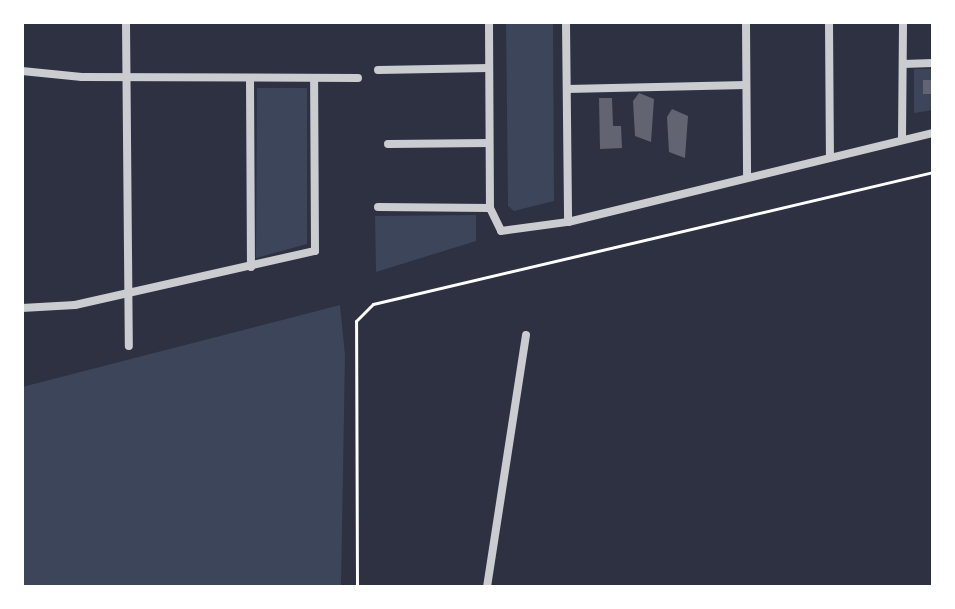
<!DOCTYPE html>
<html>
<head>
<meta charset="utf-8">
<style>
  body { margin:0 }
  #map { position:relative; width:955px; height:609px; overflow:hidden; background:#2d3142; font-family:"Open Sans",sans-serif }
  div>[style] { position:absolute }
  .green>* { inset:0; background:#3c4559 }
  .building>* { inset:0; background:#626471 }
  .path>* { height:3px; margin:-1.5px; padding:0 1.5px; transform-origin:1.5px; border-radius:1.5px; background:#fff }
  .minor>* { height:8px; margin:-4px; padding:0 4px; transform-origin:4px; border-radius:4px; background:#caccd0 }
  span { translate:-50% -50%; white-space:nowrap; text-align:center; line-height:1.15; -webkit-text-stroke:8px #fff; paint-order:stroke }
  .frame { position:absolute; inset:0; border:24px solid #fff; pointer-events:none }
</style>
</head>
<body>
<div id="map">
  <div class="green">
    <div style="clip-path:polygon(506px 22px,553px 22px,554px 201px,514px 211px,508px 206px)"></div>
    <div style="clip-path:polygon(914px 69px,933px 69px,933px 110px,914px 113px)"></div>
    <div style="clip-path:polygon(257px 88px,307px 88px,307px 244px,256px 258px)"></div>
    <div style="clip-path:polygon(476px 215px,476px 241px,376px 272px,375px 216px)"></div>
    <div style="clip-path:polygon(340px 305px,345px 355px,341px 587px,22px 587px,22px 387px)"></div>
  </div>
  <div class="building">
    <div style="clip-path:polygon(923px 80px,933px 80px,933px 94px,923px 94px)"></div>
    <div style="clip-path:polygon(639px 93px,654px 99px,651px 142px,635px 136px,633px 101px)"></div>
    <div style="clip-path:polygon(599px 98px,612px 98px,613px 126px,621px 126px,622px 148px,600px 149px)"></div>
    <div style="clip-path:polygon(672px 109px,688px 116px,685px 158px,669px 152px,667px 117px)"></div>
  </div>
  <div class="path">
    <div style="left:357px;top:587px;width:266px;rotate:-90.2deg"></div>
    <div style="left:356px;top:321px;width:24px;rotate:-45deg"></div>
    <div style="left:373px;top:304px;width:575px;rotate:-13.26deg"></div>
  </div>
  <div class="minor">
    <div style="left:126px;top:22px;width:324px;rotate:89.5deg"></div>
    <div style="left:489px;top:22px;width:186px;rotate:89.7deg"></div>
    <div style="left:490px;top:208px;width:25px;rotate:64deg"></div>
    <div style="left:501px;top:231px;width:68px;rotate:-7.7deg"></div>
    <div style="left:568px;top:222px;width:376px;rotate:-13.7deg"></div>
    <div style="left:566px;top:22px;width:200px;rotate:89.4deg"></div>
    <div style="left:746px;top:22px;width:154px;rotate:89.6deg"></div>
    <div style="left:829px;top:22px;width:134px;rotate:89.6deg"></div>
    <div style="left:903px;top:64px;width:30px;rotate:-2deg"></div>
    <div style="left:378px;top:70px;width:111px;rotate:-1deg"></div>
    <div style="left:22px;top:71px;width:60px;rotate:5.7deg"></div>
    <div style="left:82px;top:77px;width:276px;rotate:0.2deg"></div>
    <div style="left:250px;top:78px;width:189px;rotate:89.7deg"></div>
    <div style="left:567px;top:89px;width:179px;rotate:-1.3deg"></div>
    <div style="left:902px;top:139px;width:117px;rotate:-89.5deg"></div>
    <div style="left:388px;top:144px;width:101px;rotate:-0.6deg"></div>
    <div style="left:378px;top:207px;width:112px;rotate:0.5deg"></div>
    <div style="left:22px;top:308px;width:53px;rotate:-3.2deg"></div>
    <div style="left:75px;top:305px;width:246px;rotate:-12.7deg"></div>
    <div style="left:315px;top:251px;width:173px;rotate:-90.3deg"></div>
    <div style="left:487px;top:587px;width:255px;rotate:-81.2deg"></div>
  </div>
  <div class="frame"></div>
</div>
</body>
</html>
